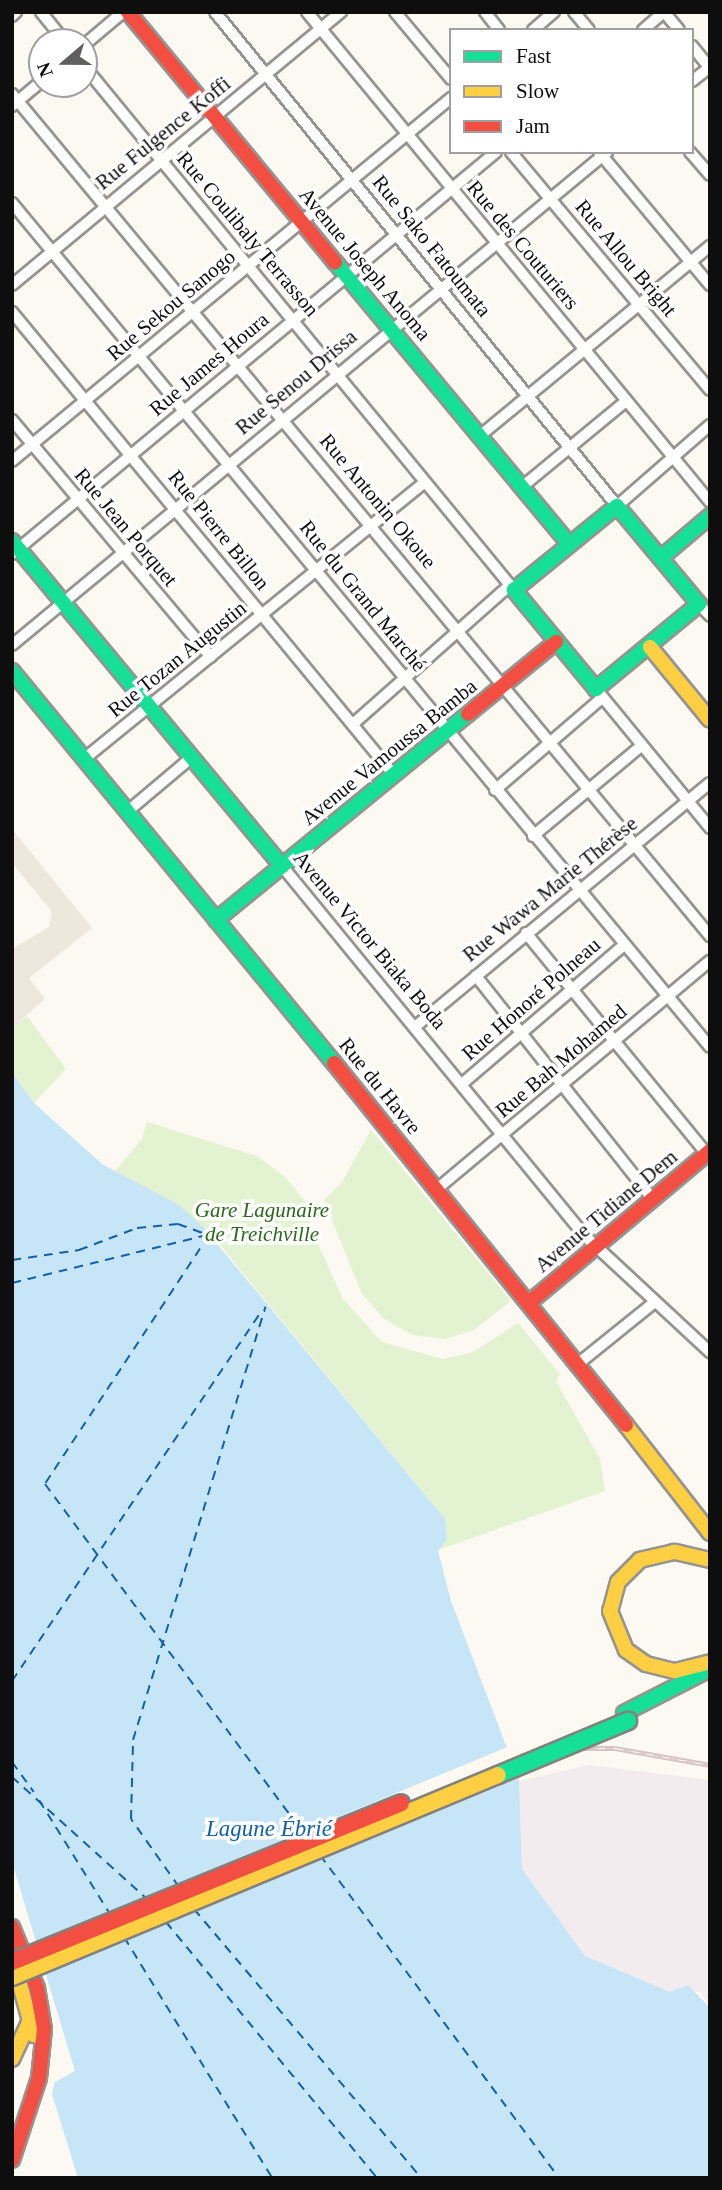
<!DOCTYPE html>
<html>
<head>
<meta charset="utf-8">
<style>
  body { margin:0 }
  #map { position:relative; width:722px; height:2190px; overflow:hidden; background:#fbf9f2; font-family:"Times New Roman",serif }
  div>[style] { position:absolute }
  .industrial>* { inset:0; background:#f3ecef }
  .green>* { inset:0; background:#e3f2d1 }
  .plaza>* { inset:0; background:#ece8dd }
  .water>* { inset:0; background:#c6e5f7 }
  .pier>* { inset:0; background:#fbf9f2 }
  .ferry>* { height:2px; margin-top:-1px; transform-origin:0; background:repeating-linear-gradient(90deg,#1061a7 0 9px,transparent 0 16px) }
  .roads { filter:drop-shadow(2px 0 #959491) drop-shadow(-2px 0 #959491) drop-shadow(0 2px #959491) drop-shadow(0 -2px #959491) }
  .street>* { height:10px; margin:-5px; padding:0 5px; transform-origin:5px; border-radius:5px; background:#fefefd }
  .fast>* { height:14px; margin:-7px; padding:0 7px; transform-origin:7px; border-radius:7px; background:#16e098 }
  .slow>* { height:14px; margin:-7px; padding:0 7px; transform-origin:7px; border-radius:7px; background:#ffcf43 }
  .jam>* { height:14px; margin:-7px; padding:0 7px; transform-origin:7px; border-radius:7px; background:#f24e42 }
  .rail>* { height:5px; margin-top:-2.5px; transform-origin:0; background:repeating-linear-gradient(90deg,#fff 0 8px,#d8c4c3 0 16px); box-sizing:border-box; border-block:2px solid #d8c4c3 }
  .bridges { filter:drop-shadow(2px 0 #82817e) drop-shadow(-2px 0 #82817e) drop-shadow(0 2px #82817e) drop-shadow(0 -2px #82817e) }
  .fast-bridge>* { height:16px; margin:-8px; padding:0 8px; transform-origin:8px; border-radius:8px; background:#16e098 }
  .slow-bridge>* { height:16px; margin:-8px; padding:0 8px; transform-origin:8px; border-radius:8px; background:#ffcf43 }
  .jam-bridge>* { height:16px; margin:-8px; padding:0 8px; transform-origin:8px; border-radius:8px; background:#f24e42 }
  span { translate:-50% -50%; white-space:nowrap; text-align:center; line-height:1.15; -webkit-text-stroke:7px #fff; paint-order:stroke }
  .street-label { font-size:21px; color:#0e0e0e }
  .park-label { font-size:21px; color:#29691a; font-style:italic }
  .water-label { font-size:23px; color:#1061a7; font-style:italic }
  .frame { position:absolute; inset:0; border:14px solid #0e0e0e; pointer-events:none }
  .legend { position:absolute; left:449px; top:28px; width:245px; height:126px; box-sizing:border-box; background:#fff; border:2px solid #9f9f9f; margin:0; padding:9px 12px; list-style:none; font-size:21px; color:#0e0e0e }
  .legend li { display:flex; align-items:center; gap:14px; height:35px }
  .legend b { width:35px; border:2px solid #9f9f9f }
  .north { position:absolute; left:28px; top:28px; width:70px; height:70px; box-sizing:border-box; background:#fff; border:2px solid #9f9f9f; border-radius:50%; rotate:250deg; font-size:19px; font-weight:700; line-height:28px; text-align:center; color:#0e0e0e }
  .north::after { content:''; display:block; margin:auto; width:24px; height:32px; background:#61605e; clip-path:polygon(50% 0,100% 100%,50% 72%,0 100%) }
</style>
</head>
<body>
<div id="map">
  <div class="industrial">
    <div style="clip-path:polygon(589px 1765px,710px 1780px,710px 2008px,701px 1992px,670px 1992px,584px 1956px,522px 1869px,519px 1781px)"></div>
  </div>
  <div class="green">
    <div style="clip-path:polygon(27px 1016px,66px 1069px,34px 1103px,12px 1072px,12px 1028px)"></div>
    <div style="clip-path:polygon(147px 1122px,257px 1156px,285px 1177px,311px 1208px,310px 1226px,343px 1299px,382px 1342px,443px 1359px,473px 1352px,518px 1323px,560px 1374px,556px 1381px,600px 1459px,605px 1491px,438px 1550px,445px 1519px,220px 1245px,194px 1220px,115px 1171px,142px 1139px)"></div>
    <div style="clip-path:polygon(371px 1130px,511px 1301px,474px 1330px,445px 1339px,412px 1335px,383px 1318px,361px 1292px,324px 1200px,342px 1182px)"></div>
  </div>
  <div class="plaza">
    <div style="clip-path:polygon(12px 829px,92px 928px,29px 978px,45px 999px,12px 1028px,12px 949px,49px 927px,52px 912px,12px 863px)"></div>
  </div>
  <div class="water">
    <div style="clip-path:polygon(12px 1072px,34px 1103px,102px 1164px,179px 1205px,204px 1228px,445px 1519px,447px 1540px,438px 1551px,451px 1601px,519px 1780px,522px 1869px,585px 1956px,670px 1992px,688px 1985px,710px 2008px,710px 2178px,78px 2178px,52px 2094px,55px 2082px,75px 2071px,12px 1862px)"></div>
  </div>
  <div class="pier">
    <div style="clip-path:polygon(510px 1746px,522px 1777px,42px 1974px,30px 1944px)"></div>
  </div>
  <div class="ferry">
    <div style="left:209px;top:1235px;width:298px;rotate:123.4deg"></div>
    <div style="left:45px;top:1484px;width:435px;rotate:53.5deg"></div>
    <div style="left:12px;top:1260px;width:68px;rotate:-8.5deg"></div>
    <div style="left:79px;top:1250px;width:62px;rotate:-20.8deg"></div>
    <div style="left:137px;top:1228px;width:41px;rotate:-5.6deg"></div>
    <div style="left:178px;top:1224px;width:32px;rotate:20deg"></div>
    <div style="left:12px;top:1283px;width:202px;rotate:-13.8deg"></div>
    <div style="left:12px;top:1681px;width:447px;rotate:-56deg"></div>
    <div style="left:12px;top:1762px;width:37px;rotate:54deg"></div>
    <div style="left:12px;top:1777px;width:182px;rotate:42.1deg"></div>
    <div style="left:39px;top:1800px;width:134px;rotate:58.1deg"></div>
    <div style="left:320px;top:1855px;width:402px;rotate:53.5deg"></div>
    <div style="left:179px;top:1887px;width:83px;rotate:-125.2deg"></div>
    <div style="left:131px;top:1819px;width:79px;rotate:-88.5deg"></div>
    <div style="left:133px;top:1740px;width:453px;rotate:-73deg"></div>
    <div style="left:194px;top:1909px;width:352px;rotate:49.8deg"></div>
    <div style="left:166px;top:1922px;width:332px;rotate:50.5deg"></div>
    <div style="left:124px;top:1937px;width:283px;rotate:58.4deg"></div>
  </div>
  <div class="roads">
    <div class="street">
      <div style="left:41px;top:12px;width:38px;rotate:51deg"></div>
      <div style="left:215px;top:12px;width:637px;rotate:50.86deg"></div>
      <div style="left:617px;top:506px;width:123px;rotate:-41.1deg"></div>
      <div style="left:307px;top:12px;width:634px;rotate:50.56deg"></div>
      <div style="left:395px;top:12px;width:87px;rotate:50.1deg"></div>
      <div style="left:485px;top:12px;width:23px;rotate:52deg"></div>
      <div style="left:574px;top:12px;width:23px;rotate:50deg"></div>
      <div style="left:664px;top:12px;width:23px;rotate:50deg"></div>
      <div style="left:12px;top:16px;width:6px;rotate:-45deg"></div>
      <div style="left:533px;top:30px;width:28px;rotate:-41deg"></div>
      <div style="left:643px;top:30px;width:28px;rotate:-41deg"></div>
      <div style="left:84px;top:45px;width:51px;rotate:-40.2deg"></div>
      <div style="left:692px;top:46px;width:28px;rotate:51deg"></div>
      <div style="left:84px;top:66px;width:678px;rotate:50.63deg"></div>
      <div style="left:692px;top:81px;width:23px;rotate:-38deg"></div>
      <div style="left:12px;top:94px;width:1094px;rotate:50.34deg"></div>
      <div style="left:12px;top:106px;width:39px;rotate:-40deg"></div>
      <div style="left:511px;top:152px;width:310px;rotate:50.1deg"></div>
      <div style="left:599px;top:152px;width:173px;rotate:50.2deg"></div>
      <div style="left:690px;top:152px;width:30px;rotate:49deg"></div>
      <div style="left:12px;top:203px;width:1095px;rotate:50.41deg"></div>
      <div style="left:12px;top:285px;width:428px;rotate:-39.7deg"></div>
      <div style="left:12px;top:312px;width:600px;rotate:50.48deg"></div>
      <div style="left:12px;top:420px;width:309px;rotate:50deg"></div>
      <div style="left:482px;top:434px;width:296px;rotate:-39.5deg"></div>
      <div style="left:12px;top:461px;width:570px;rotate:-39.59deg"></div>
      <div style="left:523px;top:486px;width:134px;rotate:-39.5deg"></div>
      <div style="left:12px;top:554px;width:629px;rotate:-39.71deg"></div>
      <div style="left:699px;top:604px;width:16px;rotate:47deg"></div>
      <div style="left:12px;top:645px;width:773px;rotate:-39.64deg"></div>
      <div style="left:596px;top:689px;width:180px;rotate:50.6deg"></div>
      <div style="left:353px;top:724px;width:210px;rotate:-41.5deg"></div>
      <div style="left:84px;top:759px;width:438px;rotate:-39.1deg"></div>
      <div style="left:495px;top:790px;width:141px;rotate:-40.7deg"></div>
      <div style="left:128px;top:811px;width:82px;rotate:-40.1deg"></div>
      <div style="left:533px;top:836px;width:141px;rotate:-39.8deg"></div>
      <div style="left:282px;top:866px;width:478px;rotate:50.7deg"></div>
      <div style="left:585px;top:1236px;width:171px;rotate:42.9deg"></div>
      <div style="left:526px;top:933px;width:286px;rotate:50.7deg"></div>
      <div style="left:476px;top:976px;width:285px;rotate:51.6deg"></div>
      <div style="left:416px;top:1026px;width:381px;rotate:-39.6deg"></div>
      <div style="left:463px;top:1083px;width:213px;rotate:-40.6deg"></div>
      <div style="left:437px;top:1189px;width:356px;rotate:-39.9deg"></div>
      <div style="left:579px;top:1363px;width:97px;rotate:-38.8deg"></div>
    </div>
    <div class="fast">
      <div style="left:335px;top:262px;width:366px;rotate:50.3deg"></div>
      <div style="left:617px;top:506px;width:128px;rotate:50.1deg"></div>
      <div style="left:699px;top:604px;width:134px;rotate:140.5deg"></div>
      <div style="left:596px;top:689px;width:129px;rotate:-129.6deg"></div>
      <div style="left:514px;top:590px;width:133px;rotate:-39.2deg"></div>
      <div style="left:12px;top:541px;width:423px;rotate:50.3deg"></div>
      <div style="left:663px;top:556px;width:62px;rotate:-40.4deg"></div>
      <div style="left:12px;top:671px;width:507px;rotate:50.6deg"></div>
      <div style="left:216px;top:920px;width:325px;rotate:-39.3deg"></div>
      <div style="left:624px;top:1713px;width:94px;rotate:-27.1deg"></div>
    </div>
    <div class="slow">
      <div style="left:650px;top:647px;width:94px;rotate:50.6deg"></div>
      <div style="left:626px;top:1425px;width:137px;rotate:52.1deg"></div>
      <div style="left:710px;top:1560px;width:37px;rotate:-167deg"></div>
      <div style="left:674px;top:1552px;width:35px;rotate:167deg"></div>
      <div style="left:640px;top:1560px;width:31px;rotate:135deg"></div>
      <div style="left:618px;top:1582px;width:30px;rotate:105deg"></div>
      <div style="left:610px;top:1611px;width:42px;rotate:67.7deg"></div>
      <div style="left:626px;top:1650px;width:24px;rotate:35deg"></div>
      <div style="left:646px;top:1664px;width:30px;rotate:14deg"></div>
      <div style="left:675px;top:1671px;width:36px;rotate:-14deg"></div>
      <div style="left:14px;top:1963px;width:75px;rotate:74.5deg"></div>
      <div style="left:12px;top:2059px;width:47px;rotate:-65.1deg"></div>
    </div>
    <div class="jam">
      <div style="left:128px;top:12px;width:325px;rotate:50.4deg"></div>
      <div style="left:468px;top:714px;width:114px;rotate:-39.3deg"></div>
      <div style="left:334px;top:1063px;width:465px;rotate:51.1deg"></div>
      <div style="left:530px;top:1302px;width:235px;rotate:-40deg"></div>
      <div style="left:12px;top:1927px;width:66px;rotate:67.7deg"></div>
      <div style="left:37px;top:1988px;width:42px;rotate:80.3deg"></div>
      <div style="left:44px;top:2029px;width:49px;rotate:95.8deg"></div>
      <div style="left:39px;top:2078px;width:86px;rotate:108.2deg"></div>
    </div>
  </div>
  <div class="rail">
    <div style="left:12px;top:1967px;width:580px;rotate:-22.19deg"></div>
    <div style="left:549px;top:1748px;width:66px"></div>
    <div style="left:615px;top:1748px;width:97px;rotate:10.1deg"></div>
  </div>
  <div class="bridges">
    <div class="fast-bridge">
      <div style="left:498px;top:1775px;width:141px;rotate:-22.6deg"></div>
    </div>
    <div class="slow-bridge">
      <div style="left:12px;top:1977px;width:526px;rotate:-22.57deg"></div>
    </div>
    <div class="jam-bridge">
      <div style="left:12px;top:1962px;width:420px;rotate:-22.2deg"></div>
    </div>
  </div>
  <div class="street-label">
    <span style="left:163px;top:133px;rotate:-39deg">Rue Fulgence Koffi</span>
    <span style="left:248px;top:234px;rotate:50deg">Rue Coulibaly Terrasson</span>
    <span style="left:523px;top:245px;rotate:50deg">Rue des Couturiers</span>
    <span style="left:432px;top:246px;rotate:51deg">Rue Sako Fatoumata</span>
    <span style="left:626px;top:258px;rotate:50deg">Rue Allou Bright</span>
    <span style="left:365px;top:264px;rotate:50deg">Avenue Joseph Anoma</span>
    <span style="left:171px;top:305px;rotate:-40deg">Rue Sekou Sanogo</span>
    <span style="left:209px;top:364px;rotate:-40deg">Rue James Houra</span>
    <span style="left:296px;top:382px;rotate:-40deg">Rue Senou Drissa</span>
    <span style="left:378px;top:501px;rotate:50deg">Rue Antonin Okoue</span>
    <span style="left:126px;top:527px;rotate:50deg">Rue Jean Porquet</span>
    <span style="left:219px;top:530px;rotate:51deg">Rue Pierre Billon</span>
    <span style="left:363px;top:596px;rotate:51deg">Rue du Grand Marché</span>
    <span style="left:177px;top:659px;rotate:-39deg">Rue Tozan Augustin</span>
    <span style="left:389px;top:752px;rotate:-39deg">Avenue Vamoussa Bamba</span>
    <span style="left:550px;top:889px;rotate:-39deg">Rue Wawa Marie Thérèse</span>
    <span style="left:370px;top:940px;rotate:50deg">Avenue Victor Biaka Boda</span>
    <span style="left:531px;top:999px;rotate:-41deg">Rue Honoré Polneau</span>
    <span style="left:561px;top:1061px;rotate:-40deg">Rue Bah Mohamed</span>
    <span style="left:380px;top:1086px;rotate:51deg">Rue du Havre</span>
    <span style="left:606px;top:1211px;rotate:-40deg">Avenue Tidiane Dem</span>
  </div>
  <div class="park-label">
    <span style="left:262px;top:1222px">Gare Lagunaire<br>de Treichville</span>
  </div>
  <div class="water-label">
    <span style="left:269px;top:1829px">Lagune Ébrié</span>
  </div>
  <div class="frame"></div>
  <ul class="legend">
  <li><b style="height:9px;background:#16e098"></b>Fast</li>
  <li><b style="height:9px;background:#ffcf43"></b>Slow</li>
  <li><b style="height:9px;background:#f24e42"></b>Jam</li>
  </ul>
  <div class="north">N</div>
</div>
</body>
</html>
